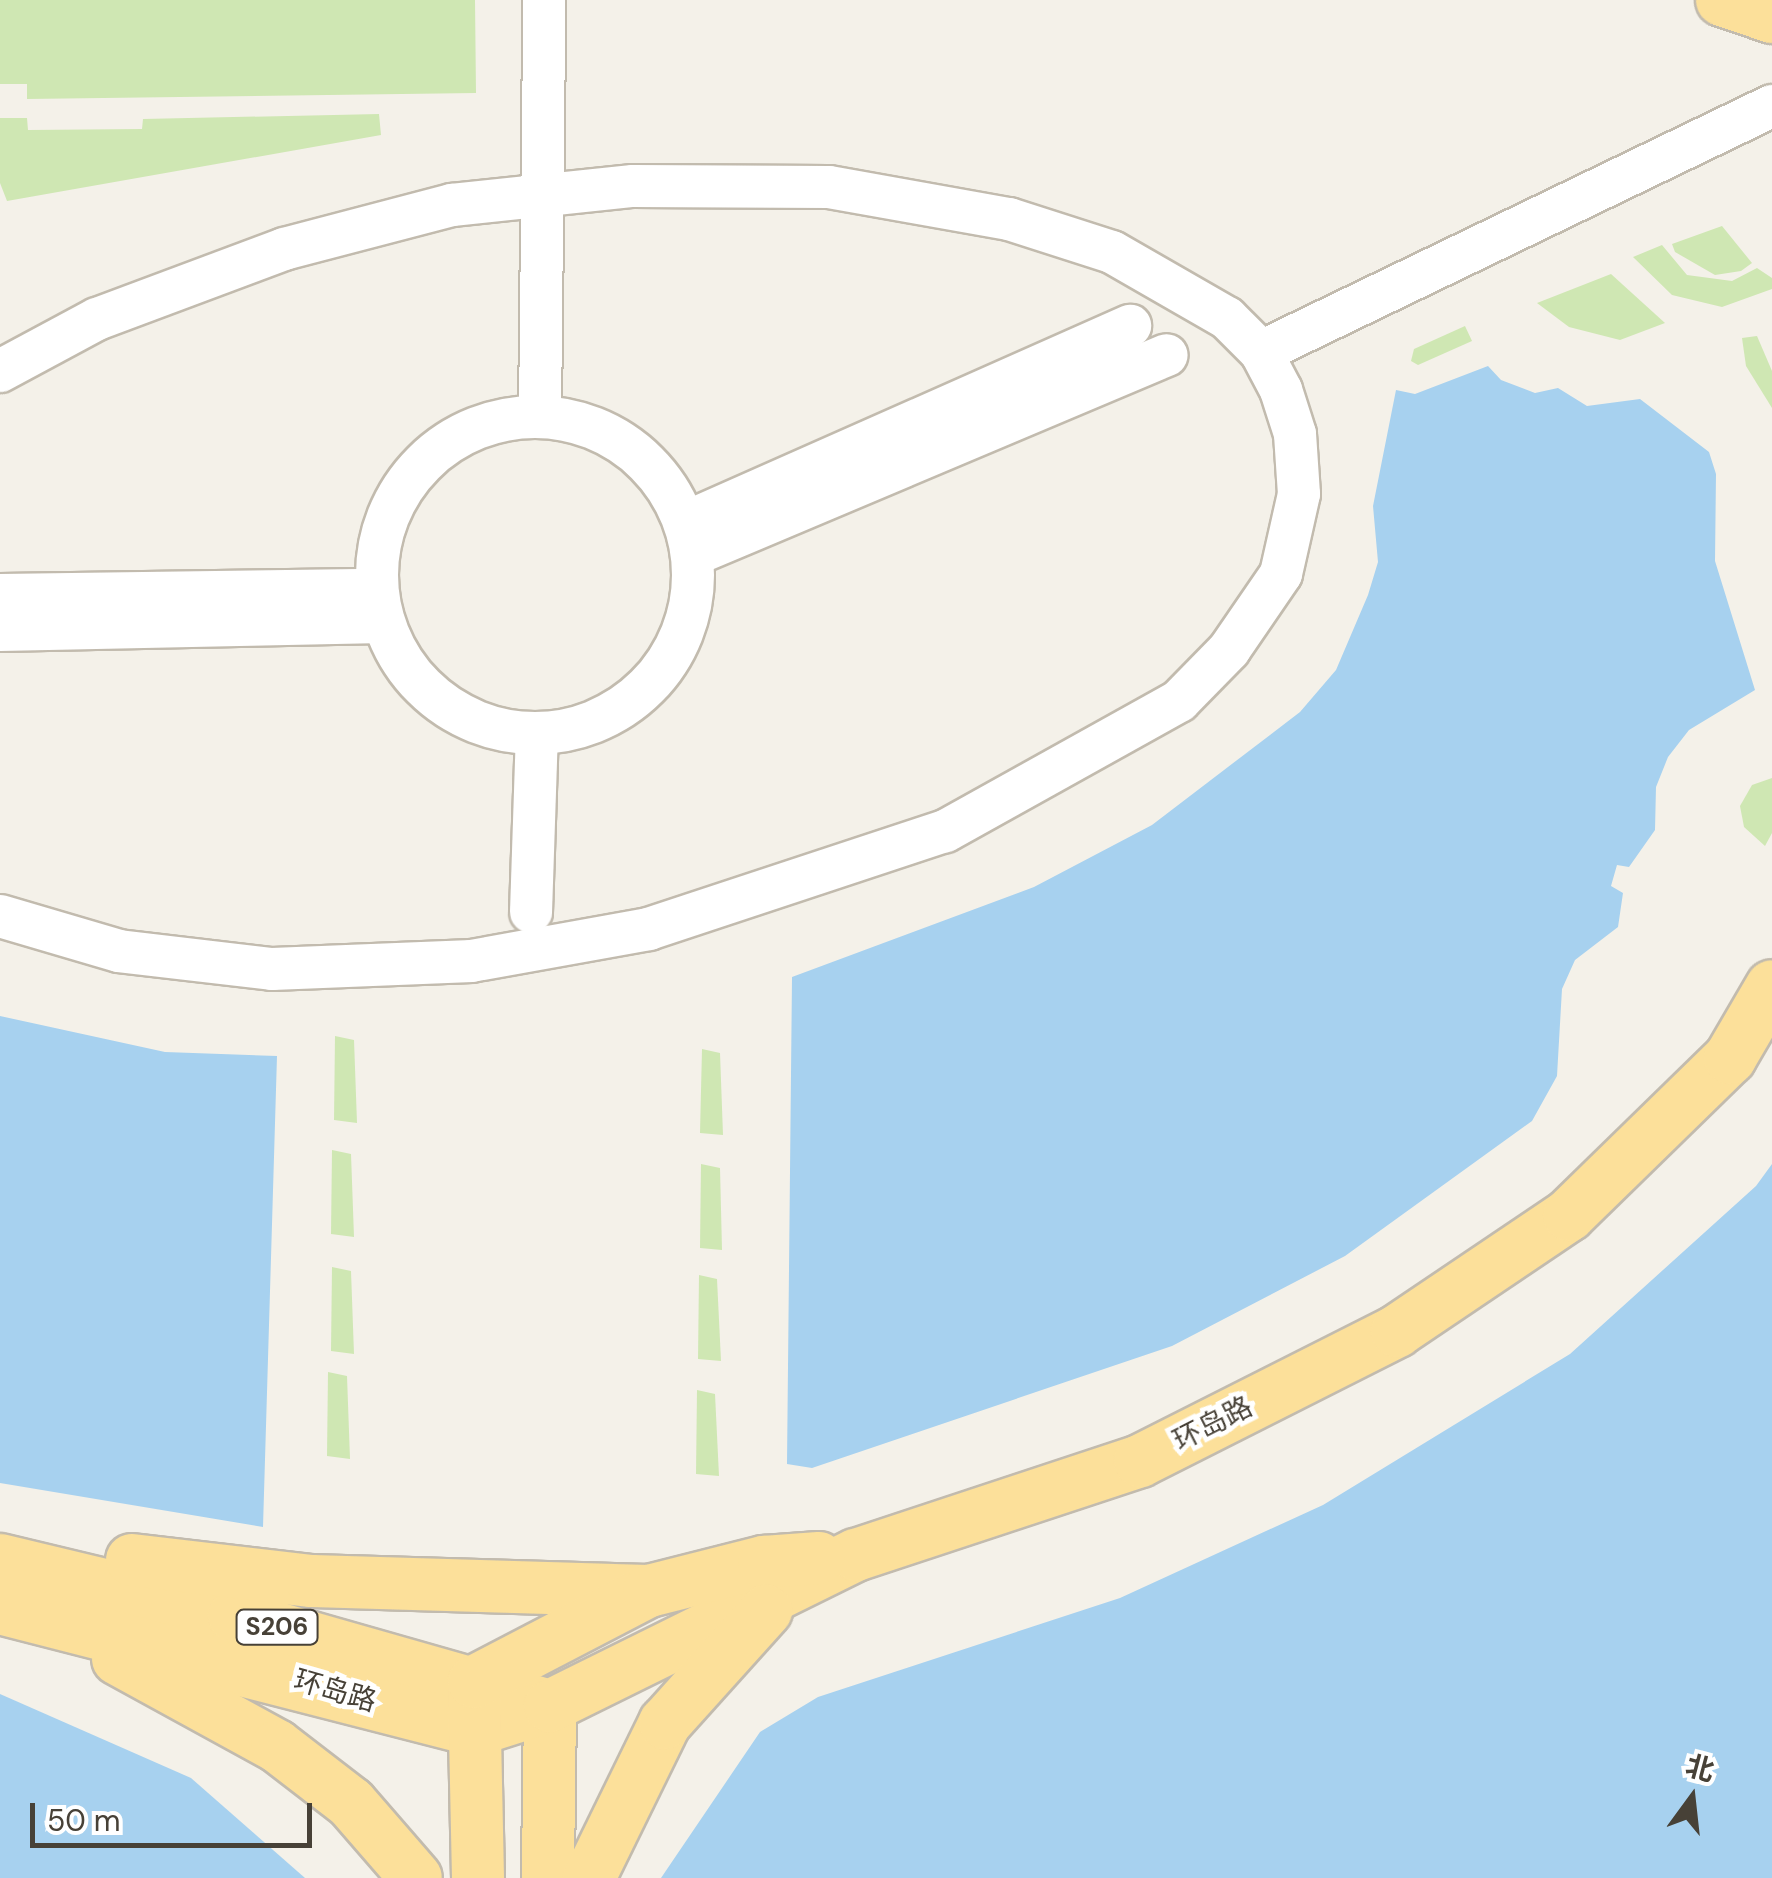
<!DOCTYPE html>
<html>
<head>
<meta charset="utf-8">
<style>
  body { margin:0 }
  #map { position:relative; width:1772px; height:1878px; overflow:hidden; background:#f4f1e9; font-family:"DM Sans","Noto Sans SC",sans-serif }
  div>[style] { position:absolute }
  .green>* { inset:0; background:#cfe7b3 }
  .water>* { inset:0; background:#a7d1ef }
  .roads { filter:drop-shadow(2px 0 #c2bbae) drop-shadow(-2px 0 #c2bbae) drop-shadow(0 2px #c2bbae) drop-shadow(0 -2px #c2bbae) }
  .minor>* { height:42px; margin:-21px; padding:0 21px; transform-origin:21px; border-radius:21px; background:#fff }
  .minor>.ring { margin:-21px; padding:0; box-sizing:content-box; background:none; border:42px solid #fff; border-radius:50% }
  .major>* { height:52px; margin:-26px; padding:0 26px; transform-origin:26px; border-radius:26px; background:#fce09a }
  span { translate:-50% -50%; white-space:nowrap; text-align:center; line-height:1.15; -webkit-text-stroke:9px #fff; paint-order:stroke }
  .shield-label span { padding:2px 8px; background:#fff; border:2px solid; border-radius:8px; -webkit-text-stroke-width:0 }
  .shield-label { font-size:25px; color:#474137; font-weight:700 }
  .street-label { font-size:28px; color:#474137 }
  .north { position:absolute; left:1642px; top:1748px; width:100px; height:100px; -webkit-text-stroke:8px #fff; paint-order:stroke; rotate:15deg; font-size:28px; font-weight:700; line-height:40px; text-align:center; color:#474137 }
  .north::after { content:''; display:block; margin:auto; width:35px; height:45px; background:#474137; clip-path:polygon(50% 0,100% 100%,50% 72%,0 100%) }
  .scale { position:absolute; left:30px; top:1803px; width:282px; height:45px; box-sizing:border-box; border:5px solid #474137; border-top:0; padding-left:12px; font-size:30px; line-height:35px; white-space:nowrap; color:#474137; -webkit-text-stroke:8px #fff; paint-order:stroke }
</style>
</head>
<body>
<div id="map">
  <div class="green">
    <div style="clip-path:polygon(0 0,475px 0,476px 93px,27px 99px,27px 84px,0 84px)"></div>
    <div style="clip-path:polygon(379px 114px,381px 135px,7px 201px,0 183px,0 118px,27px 118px,28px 130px,142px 129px,143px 119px)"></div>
    <div style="clip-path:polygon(1722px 226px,1752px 263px,1741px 271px,1715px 275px,1675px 252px,1672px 244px)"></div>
    <div style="clip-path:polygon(1662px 245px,1687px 275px,1732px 281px,1757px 268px,1772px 278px,1772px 289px,1722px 307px,1672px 295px,1633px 257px)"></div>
    <div style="clip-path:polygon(1611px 274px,1665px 323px,1620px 340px,1569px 327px,1537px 303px)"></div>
    <div style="clip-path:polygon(1465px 326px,1472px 341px,1418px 365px,1411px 361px,1414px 349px)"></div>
    <div style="clip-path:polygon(1757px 336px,1772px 371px,1772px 408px,1746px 366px,1742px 338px)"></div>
    <div style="clip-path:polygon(1772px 778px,1772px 833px,1765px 846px,1744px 827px,1740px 806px,1752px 785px)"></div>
    <div style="clip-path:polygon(335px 1036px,354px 1040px,357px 1123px,334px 1120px)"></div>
    <div style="clip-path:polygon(702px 1049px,720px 1053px,723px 1135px,700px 1133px)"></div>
    <div style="clip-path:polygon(332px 1150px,351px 1154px,354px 1237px,331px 1234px)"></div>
    <div style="clip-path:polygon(701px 1164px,720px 1168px,722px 1250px,700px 1248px)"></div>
    <div style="clip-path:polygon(332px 1267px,351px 1271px,354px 1354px,331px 1351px)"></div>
    <div style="clip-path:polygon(699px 1275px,717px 1279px,721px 1361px,698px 1359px)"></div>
    <div style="clip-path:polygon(328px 1372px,347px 1376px,350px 1459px,327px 1456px)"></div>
    <div style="clip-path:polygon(697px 1390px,715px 1394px,719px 1476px,696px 1474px)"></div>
  </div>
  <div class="water">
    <div style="clip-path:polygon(1488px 366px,1501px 380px,1535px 393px,1558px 388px,1587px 406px,1640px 399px,1709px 452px,1716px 474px,1715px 561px,1755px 690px,1689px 730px,1668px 757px,1656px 787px,1655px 830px,1629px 867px,1617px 865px,1611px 886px,1623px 893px,1618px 927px,1575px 960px,1562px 989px,1557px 1076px,1532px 1121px,1345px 1256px,1172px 1346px,812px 1468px,787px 1464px,792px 977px,1034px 887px,1152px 825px,1300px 712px,1336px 670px,1368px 595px,1378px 562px,1373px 506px,1396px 390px,1415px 394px)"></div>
    <div style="clip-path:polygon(0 1016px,165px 1052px,277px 1056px,263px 1527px,0 1483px)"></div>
    <div style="clip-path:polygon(1772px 1164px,1772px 1878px,661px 1878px,760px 1732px,818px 1697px,1120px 1598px,1323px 1505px,1570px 1354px,1756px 1186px)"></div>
    <div style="clip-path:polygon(0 1694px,191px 1778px,305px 1878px,0 1878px)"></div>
  </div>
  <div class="roads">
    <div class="minor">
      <div style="left:1261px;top:352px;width:567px;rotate:-25.71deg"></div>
      <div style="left:0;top:371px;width:110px;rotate:-28.2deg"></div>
      <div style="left:97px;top:319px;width:200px;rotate:-20.5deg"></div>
      <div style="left:284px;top:249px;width:174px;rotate:-14.7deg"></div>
      <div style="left:452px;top:205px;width:182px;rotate:-6deg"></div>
      <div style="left:633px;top:186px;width:196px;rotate:0.3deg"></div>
      <div style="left:829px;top:187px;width:183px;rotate:10.1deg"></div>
      <div style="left:1009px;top:219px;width:108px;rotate:17.8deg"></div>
      <div style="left:1112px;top:252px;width:133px;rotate:29.9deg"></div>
      <div style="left:1227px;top:318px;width:48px;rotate:45deg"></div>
      <div style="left:1261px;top:352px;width:43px;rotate:62.2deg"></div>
      <div style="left:1281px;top:390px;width:46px;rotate:72.3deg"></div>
      <div style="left:1295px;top:434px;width:60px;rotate:86.2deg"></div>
      <div style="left:1299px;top:494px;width:82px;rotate:102.7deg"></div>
      <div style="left:1281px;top:574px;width:92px;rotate:124.4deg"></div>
      <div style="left:1229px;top:650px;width:71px;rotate:134.4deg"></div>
      <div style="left:1179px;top:701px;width:268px;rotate:150.9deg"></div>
      <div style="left:945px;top:831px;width:312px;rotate:161.7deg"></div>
      <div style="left:649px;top:929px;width:180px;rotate:169.8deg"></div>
      <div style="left:472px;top:961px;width:200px;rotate:177.7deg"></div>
      <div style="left:272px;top:969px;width:154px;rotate:-173.3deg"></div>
      <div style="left:119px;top:951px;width:124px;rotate:-163.6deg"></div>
      <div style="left:540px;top:416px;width:416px;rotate:-89.4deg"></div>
      <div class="ring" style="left:377px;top:417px;width:274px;height:274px"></div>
      <div style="left:685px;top:523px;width:487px;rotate:-23.9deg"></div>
      <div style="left:693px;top:555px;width:514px;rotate:-22.88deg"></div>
      <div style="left:0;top:595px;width:377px;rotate:-0.8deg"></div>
      <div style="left:0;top:630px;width:383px;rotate:-1.2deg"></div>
      <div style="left:531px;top:912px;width:179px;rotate:-88.1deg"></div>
    </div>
    <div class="major">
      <div style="left:1722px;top:0;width:53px;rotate:18.8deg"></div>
      <div style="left:0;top:1560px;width:241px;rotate:13.5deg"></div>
      <div style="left:234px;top:1616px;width:329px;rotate:15.9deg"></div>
      <div style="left:550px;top:1706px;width:172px;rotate:90.7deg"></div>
      <div style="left:132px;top:1560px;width:181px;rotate:6.7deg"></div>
      <div style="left:312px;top:1581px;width:337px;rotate:1.7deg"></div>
      <div style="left:0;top:1608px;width:490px;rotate:14.4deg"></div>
      <div style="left:475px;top:1730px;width:79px;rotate:-17.7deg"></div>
      <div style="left:550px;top:1706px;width:341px;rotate:-26.3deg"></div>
      <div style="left:856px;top:1555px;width:299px;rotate:-18.3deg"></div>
      <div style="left:1140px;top:1461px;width:288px;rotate:-26.8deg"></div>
      <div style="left:1397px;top:1331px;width:207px;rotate:-34deg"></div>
      <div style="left:1569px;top:1215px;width:225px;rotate:-44.3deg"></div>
      <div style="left:1730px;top:1058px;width:83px;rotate:-59.7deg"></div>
      <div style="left:118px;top:1659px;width:181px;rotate:28.7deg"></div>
      <div style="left:277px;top:1746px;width:93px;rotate:37.6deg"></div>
      <div style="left:351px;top:1803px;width:99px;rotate:49.1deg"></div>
      <div style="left:478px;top:1878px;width:196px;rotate:-91.2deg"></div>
      <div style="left:474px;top:1682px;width:197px;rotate:-27.5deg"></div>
      <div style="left:649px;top:1591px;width:119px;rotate:-14.2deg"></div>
      <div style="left:764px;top:1562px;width:55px;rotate:-4.2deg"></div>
      <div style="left:589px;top:1878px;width:173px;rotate:-63.9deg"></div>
      <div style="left:665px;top:1723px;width:151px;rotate:-48deg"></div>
    </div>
  </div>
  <div class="shield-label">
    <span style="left:277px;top:1627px">S206</span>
  </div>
  <div class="street-label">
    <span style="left:1213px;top:1424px;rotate:-27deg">环岛路</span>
    <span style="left:335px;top:1691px;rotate:16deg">环岛路</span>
  </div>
  <div class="north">北</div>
  <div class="scale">50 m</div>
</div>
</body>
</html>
